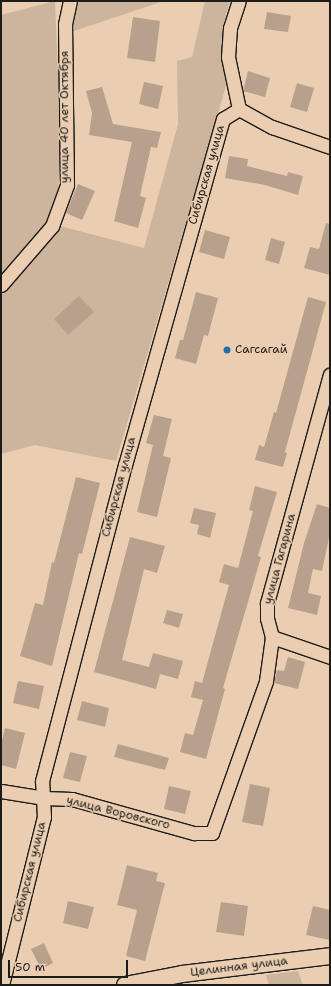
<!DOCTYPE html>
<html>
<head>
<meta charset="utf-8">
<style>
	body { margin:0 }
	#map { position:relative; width:331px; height:986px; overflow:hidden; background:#ebceb1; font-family:"Shantell Sans",sans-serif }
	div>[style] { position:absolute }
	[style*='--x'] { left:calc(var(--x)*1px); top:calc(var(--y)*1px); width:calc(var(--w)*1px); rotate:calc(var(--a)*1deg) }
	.green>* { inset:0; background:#cdb49c }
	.building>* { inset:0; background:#b8a18c }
	.roads { filter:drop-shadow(1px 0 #1c1c1c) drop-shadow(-1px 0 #1c1c1c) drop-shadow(0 1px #1c1c1c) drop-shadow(0 -1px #1c1c1c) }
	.minor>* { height:13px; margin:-6.5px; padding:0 6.5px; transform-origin:6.5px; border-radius:6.5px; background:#ebceb1 }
	.tertiary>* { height:16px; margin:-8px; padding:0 8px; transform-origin:8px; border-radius:8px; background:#ebceb1 }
	.dots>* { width:11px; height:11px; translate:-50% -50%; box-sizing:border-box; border:2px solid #ebceb1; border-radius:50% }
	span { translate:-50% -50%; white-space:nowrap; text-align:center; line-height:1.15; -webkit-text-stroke:3px #ebceb1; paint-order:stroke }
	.street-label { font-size:12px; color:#1c1c1c }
	.poi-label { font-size:12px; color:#1c1c1c }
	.left { translate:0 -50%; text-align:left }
	.frame { position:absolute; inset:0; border:2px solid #1c1c1c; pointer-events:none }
	.scale { position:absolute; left:8px; top:960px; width:120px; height:18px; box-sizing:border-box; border:2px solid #1c1c1c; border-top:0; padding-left:5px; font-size:12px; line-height:14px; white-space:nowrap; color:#1c1c1c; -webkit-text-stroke:3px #ebceb1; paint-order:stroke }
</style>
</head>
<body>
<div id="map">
	<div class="green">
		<div style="clip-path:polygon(55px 1px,61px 150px,56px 225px,144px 248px,178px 124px,177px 61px,192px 57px,205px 1px,230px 1px,223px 25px,226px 86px,116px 461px,35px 445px,1px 454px,1px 15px)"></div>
		<div style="clip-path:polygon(77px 1px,164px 1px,71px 32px)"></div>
		<div style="clip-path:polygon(298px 971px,303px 985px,269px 985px,266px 975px)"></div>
	</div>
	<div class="building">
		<div style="clip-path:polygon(267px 12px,291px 16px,288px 32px,264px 29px)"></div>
		<div style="clip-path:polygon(133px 17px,160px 21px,155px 62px,127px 58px)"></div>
		<div style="clip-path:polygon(248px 71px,270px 78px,265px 97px,243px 91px)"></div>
		<div style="clip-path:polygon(144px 82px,163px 86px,158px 109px,139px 104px)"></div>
		<div style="clip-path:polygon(297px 83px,314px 88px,307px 112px,290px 107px)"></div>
		<div style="clip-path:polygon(102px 87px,113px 124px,161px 132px,157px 148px,151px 147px,140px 196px,146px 198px,138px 228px,114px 221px,132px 142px,89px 135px,92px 113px,86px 91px)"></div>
		<div style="clip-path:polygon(229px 156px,248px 159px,247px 166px,287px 176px,288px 172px,303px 176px,298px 195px,265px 185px,225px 178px)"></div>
		<div style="clip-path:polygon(78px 184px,95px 191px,82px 220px,66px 213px)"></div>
		<div style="clip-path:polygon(326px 223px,330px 224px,330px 275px,304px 268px,310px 247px,319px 249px)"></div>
		<div style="clip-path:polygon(205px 230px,230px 237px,224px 259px,199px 252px)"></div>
		<div style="clip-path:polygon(271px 238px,285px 242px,279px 264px,265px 260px)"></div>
		<div style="clip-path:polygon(196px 292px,218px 298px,208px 336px,204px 335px,196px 364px,175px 358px,180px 340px,183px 340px)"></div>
		<div style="clip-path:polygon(79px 296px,94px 312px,68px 335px,54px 319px)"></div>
		<div style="clip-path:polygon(308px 297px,326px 302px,285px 452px,287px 453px,283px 467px,255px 460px,259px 445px,264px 447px,274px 412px,276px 413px)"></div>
		<div style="clip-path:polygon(154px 415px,172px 419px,163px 456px,171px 458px,157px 517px,137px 512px,153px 445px,146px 443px)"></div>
		<div style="clip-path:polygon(76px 477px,100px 483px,82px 554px,79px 553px,52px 666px,20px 656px,35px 603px,43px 605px,52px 562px,54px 563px)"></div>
		<div style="clip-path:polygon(255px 486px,277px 492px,258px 556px,261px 557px,223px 688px,225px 689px,206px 759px,180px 752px,185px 733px,193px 735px,203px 700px,191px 697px,195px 681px,202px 683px,229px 585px,219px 582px,224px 564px,238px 568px,253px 511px,249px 510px)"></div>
		<div style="clip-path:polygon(317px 504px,330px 508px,330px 533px,322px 571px,313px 569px,308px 593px,321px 596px,317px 615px,288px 608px,304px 543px)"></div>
		<div style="clip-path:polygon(194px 508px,216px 513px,210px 538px,197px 534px,199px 525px,190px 523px)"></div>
		<div style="clip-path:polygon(130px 537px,165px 546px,157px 573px,144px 569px,122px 660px,149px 667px,153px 653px,183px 661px,178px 679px,160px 674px,156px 689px,94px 672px)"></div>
		<div style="clip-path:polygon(167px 610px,183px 614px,179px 628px,163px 623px)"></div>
		<div style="clip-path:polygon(288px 657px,305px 662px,298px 689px,274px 683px,277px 670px,284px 671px)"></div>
		<div style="clip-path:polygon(18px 681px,44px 686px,39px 709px,13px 703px)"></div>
		<div style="clip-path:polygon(82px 701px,109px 708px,105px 727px,77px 720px)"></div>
		<div style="clip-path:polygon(5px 728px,25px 733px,16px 769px,1px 765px,1px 745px)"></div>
		<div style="clip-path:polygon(118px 744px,169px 758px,165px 770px,114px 757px)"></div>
		<div style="clip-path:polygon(70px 752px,87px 756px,80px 782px,63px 778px)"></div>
		<div style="clip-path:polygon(250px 784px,270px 788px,263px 826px,242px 822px)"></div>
		<div style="clip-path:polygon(169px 786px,191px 791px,185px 814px,164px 809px)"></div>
		<div style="clip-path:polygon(127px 865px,158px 873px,156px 881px,165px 883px,145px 961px,126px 956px,137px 910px,117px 905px)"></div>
		<div style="clip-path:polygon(68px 901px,94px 907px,88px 929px,63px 923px)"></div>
		<div style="clip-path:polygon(221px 902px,248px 906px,244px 936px,216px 932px)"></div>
		<div style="clip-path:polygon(313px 906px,330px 910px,330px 940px,306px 935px)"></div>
		<div style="clip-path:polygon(44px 943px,53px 963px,41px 969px,31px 949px)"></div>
	</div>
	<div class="roads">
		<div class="minor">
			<div style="--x:239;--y:109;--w:53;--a:-101.9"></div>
			<div style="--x:228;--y:57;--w:29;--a:-86"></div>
			<div style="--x:230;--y:28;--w:28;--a:-72"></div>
			<div style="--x:239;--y:109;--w:38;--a:29"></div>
			<div style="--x:272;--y:127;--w:61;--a:19"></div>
			<div style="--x:1;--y:285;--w:78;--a:-49.2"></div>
			<div style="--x:52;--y:226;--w:44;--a:-69.9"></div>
			<div style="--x:67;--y:185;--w:161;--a:-90.7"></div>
			<div style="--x:65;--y:24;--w:24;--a:-78"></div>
			<div style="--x:272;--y:637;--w:61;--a:19"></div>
			<div style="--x:1;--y:791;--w:44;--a:9.2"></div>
			<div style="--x:44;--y:798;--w:28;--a:2"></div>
			<div style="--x:72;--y:799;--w:127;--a:15.6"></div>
			<div style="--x:194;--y:833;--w:18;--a:0"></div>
			<div style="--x:212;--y:833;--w:161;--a:-70.4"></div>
			<div style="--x:266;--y:681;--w:44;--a:-82.2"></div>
			<div style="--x:272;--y:637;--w:20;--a:-105"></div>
			<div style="--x:267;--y:618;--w:15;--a:-90"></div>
			<div style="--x:267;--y:603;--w:237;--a:-74.6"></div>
			<div style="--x:2;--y:985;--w:173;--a:-76"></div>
			<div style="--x:44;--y:817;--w:36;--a:-93"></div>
			<div style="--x:42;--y:781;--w:327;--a:-75.3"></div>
			<div style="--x:125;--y:465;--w:360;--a:-74.2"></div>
			<div style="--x:223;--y:119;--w:19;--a:-32"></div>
		</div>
		<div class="tertiary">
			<div style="--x:125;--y:985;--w:58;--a:-10.9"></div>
			<div style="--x:182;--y:974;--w:149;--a:-6.9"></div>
		</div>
	</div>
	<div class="dots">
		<div style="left:227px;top:350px;background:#1f6fb2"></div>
	</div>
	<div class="street-label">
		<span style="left:65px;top:117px;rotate:-90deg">улица 40 лет Октября</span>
		<span style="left:207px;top:175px;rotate:-74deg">Сибирская улица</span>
		<span style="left:119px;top:487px;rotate:-75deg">Сибирская улица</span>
		<span style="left:280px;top:559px;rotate:-75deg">улица Гагарина</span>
		<span style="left:118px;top:813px;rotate:14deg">улица Воровского</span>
		<span style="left:30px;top:872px;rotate:-76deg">Сибирская улица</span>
		<span style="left:239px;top:967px;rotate:-7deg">Целинная улица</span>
	</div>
	<div class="poi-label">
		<span class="left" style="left:235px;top:350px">Сагсагай</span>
	</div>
	<div class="frame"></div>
	<div class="scale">50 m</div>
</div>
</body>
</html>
